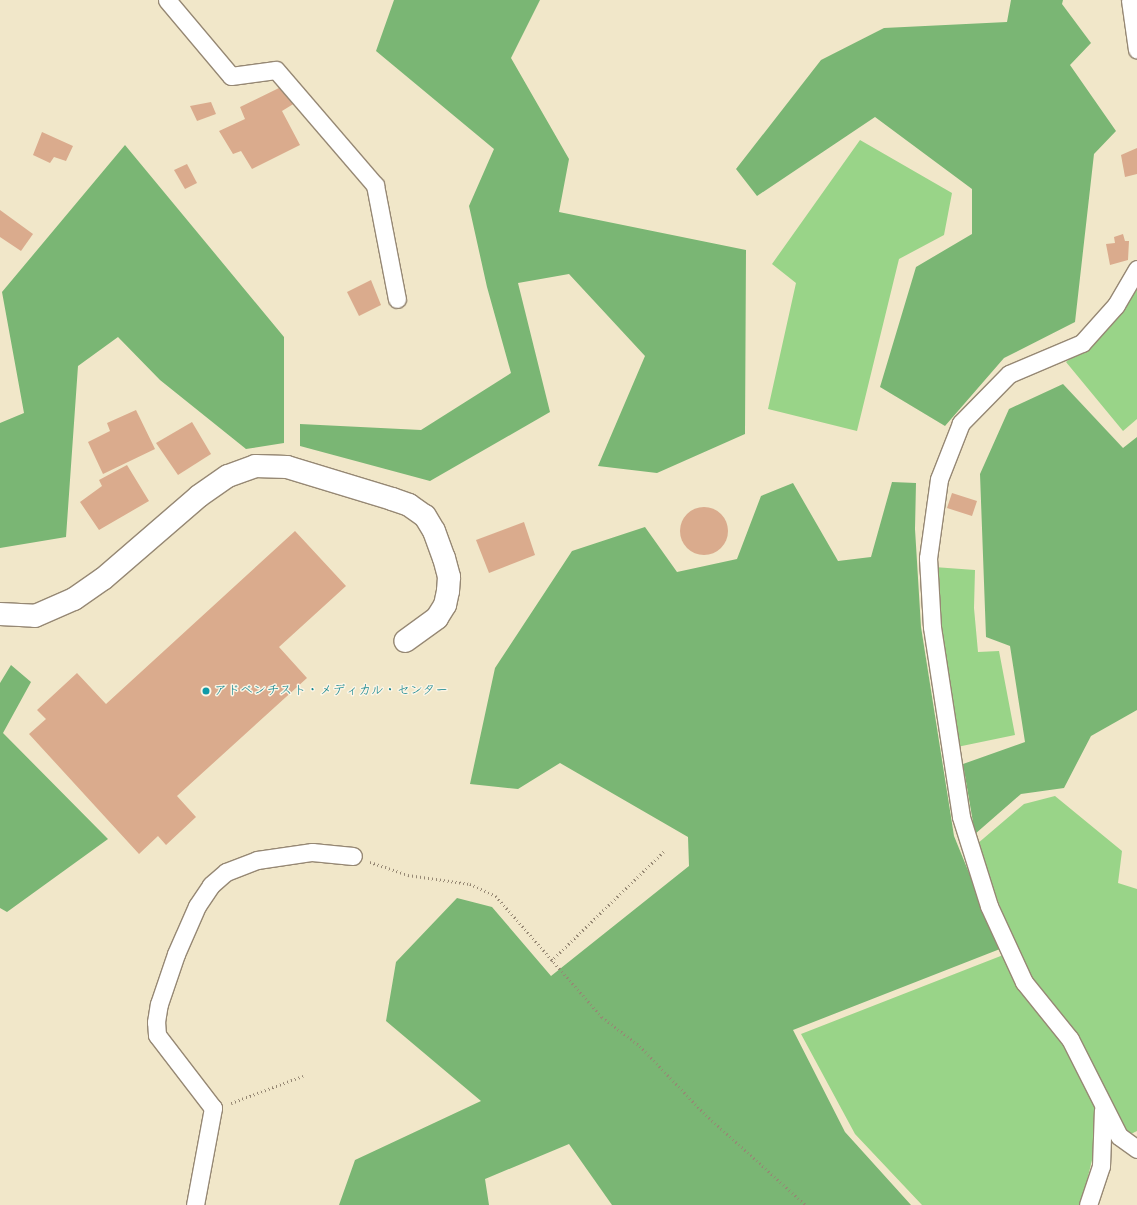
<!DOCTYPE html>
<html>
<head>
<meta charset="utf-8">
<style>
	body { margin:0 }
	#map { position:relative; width:1137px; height:1205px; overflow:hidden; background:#f1e7c9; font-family:"Indie Flower","Klee One",sans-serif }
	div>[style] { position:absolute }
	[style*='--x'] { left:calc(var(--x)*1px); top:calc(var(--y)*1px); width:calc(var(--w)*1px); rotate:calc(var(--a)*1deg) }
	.green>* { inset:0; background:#99d488 }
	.forest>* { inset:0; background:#7ab674 }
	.building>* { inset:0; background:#daab8d }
	.round { border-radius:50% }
	.path>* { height:2.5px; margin-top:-1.25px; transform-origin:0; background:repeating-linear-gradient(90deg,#968874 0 1px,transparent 0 4px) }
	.roads { filter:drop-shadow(1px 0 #968874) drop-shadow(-1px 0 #968874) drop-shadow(0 1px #968874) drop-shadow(0 -1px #968874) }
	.minor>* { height:17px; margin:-8.5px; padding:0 8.5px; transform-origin:8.5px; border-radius:8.5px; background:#fff }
	.tertiary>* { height:22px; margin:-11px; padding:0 11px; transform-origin:11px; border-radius:11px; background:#fff }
	.dots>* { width:11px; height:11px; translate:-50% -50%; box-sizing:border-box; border:2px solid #fcf5e5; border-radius:50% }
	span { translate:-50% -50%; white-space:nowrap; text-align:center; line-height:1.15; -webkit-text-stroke:3px #fcf5e5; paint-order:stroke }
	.culture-label { font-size:13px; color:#0d838f }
	.left { translate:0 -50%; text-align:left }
</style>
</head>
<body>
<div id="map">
	<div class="green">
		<div style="clip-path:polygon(860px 140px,952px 193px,944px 235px,899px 259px,857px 431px,768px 409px,796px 283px,772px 264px)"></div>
		<div style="clip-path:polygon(1137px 285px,1137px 419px,1123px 431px,1066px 362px,1113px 322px)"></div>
		<div style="clip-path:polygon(934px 567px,975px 570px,974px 608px,978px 652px,999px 651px,1015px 735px,957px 747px,937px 623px)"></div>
		<div style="clip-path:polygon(1055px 796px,1122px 851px,1118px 883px,1137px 889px,1137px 1131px,1094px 1152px,1081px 1205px,922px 1205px,855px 1134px,801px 1034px,1016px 950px,977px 844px,1024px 804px)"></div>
	</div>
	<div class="forest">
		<div style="clip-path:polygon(394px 0,540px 0,511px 58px,569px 159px,559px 212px,746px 250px,745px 434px,657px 473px,598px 466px,645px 356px,569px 274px,518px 283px,550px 412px,430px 481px,300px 446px,300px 424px,421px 430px,511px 373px,487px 287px,469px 206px,494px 149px,376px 51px)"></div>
		<div style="clip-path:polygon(1011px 0,1063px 0,1062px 4px,1091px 43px,1070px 65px,1116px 131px,1094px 154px,1075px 322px,1004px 358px,945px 426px,880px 387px,916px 267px,972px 234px,972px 189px,875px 117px,757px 196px,736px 169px,821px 60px,884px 28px,1007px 22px)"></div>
		<div style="clip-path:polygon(125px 145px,284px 337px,284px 443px,246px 449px,160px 380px,118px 337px,78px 366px,66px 537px,0 548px,0 423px,24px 413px,2px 292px)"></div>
		<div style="clip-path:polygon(1063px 384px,1123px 448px,1137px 437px,1137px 710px,1091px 736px,1064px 788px,1021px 794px,975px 834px,963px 764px,1025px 742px,1010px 646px,986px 637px,980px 474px,1009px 409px)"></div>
		<div style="clip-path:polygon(892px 482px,916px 483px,915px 529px,921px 627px,954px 836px,1000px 949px,793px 1030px,845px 1132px,911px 1205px,612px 1205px,569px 1144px,485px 1179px,489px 1205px,339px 1205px,355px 1160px,481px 1101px,386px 1021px,396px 962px,457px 898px,492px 907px,551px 976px,689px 866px,688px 837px,560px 763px,518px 789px,470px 784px,495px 668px,572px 551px,645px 527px,677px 572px,737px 559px,761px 496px,793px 483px,838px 561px,871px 557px)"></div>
		<div style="clip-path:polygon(11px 665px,31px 682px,3px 733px,108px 839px,7px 912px,0 908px,0 683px)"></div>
	</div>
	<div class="building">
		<div style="clip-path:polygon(281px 87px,295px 103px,282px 111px,300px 145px,252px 169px,241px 151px,233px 154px,219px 131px,245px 119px,240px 107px)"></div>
		<div style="clip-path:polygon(211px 102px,216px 114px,197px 121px,190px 106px)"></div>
		<div style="clip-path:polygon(42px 132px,73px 146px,66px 161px,54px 157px,50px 163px,33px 155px)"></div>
		<div style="clip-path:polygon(1137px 148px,1137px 174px,1125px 177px,1121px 155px)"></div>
		<div style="clip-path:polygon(187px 164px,197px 183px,185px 189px,174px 170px)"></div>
		<div style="clip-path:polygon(0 210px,33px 234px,21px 251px,0 237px)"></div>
		<div style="clip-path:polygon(1123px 234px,1125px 241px,1129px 241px,1128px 260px,1110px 265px,1106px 244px,1115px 243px,1114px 237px)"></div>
		<div style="clip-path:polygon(371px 280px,381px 305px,359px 316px,347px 292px)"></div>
		<div style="clip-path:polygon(136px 410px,155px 449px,103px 474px,88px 442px,110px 431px,107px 423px)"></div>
		<div style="clip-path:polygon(192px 422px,211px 454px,178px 475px,156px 443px)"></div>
		<div style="clip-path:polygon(127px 465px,149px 501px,99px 530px,80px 502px,102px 486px,99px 480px)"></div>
		<div style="clip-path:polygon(952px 493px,977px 501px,972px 516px,947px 508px)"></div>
		<div class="round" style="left:680px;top:507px;width:48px;height:48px"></div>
		<div style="clip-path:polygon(524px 522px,535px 555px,489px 573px,476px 540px)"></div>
		<div style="clip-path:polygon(295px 531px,346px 586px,279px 647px,307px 678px,177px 796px,196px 817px,166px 845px,158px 836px,139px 854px,29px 734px,46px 719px,37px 710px,77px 673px,106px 704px)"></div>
	</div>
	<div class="path">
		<div style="--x:370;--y:862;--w:40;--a:18.9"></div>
		<div style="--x:408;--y:875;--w:63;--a:8.3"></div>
		<div style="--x:470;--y:884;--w:29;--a:25"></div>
		<div style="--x:496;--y:896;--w:161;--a:48.8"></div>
		<div style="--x:602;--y:1017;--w:48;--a:37.3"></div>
		<div style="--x:640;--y:1046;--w:95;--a:46.3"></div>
		<div style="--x:706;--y:1115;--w:135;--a:42"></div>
		<div style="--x:551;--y:961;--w:159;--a:-44.2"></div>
		<div style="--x:231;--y:1103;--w:77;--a:-20.6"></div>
	</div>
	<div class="roads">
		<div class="minor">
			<div style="--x:167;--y:0;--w:99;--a:49.9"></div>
			<div style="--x:231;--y:76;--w:45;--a:-7.6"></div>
			<div style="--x:276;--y:70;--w:152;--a:49.3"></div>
			<div style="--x:375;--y:185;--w:116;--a:79.1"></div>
			<div style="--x:1130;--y:0;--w:50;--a:82"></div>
			<div style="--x:1137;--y:269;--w:42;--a:120.3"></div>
			<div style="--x:1116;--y:305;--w:51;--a:131.8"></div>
			<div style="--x:1082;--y:343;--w:79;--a:157"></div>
			<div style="--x:1009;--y:374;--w:69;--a:134.4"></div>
			<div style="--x:961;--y:423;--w:60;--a:111.4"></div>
			<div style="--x:939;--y:479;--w:80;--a:97.9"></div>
			<div style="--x:928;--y:558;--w:69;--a:86.7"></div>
			<div style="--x:932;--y:627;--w:192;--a:81.3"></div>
			<div style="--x:961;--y:817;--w:93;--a:72.5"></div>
			<div style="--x:989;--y:906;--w:84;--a:65.3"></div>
			<div style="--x:1024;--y:982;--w:73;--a:51.1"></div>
			<div style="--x:1070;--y:1039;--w:109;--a:63.2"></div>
			<div style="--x:1119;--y:1136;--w:22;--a:36"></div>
			<div style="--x:195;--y:1205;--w:99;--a:-79.5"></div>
			<div style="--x:213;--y:1108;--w:92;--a:-127.5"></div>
			<div style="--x:157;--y:1035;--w:13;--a:-94"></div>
			<div style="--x:156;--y:1022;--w:18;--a:-81"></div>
			<div style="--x:159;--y:1004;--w:53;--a:-71.2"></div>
			<div style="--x:176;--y:954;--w:52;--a:-66.4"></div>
			<div style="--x:197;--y:906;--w:25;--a:-56"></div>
			<div style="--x:211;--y:885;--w:20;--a:-41"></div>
			<div style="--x:226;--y:872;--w:33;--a:-21"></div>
			<div style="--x:257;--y:860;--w:56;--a:-8.3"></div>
			<div style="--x:312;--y:852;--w:41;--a:5.6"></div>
			<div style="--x:1088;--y:1205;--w:41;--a:-71.6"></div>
			<div style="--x:1101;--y:1166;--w:56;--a:-88"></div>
		</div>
		<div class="tertiary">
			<div style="--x:0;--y:614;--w:35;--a:3"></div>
			<div style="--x:35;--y:616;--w:43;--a:-23.6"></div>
			<div style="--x:74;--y:599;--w:35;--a:-35"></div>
			<div style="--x:103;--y:579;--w:127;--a:-40.8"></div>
			<div style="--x:199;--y:496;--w:35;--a:-35"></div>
			<div style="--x:228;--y:476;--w:29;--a:-20"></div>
			<div style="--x:255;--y:466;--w:32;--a:2"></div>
			<div style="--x:287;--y:467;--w:110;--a:16.9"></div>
			<div style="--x:392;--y:499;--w:18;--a:19"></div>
			<div style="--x:409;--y:505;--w:19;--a:35"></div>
			<div style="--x:425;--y:516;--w:17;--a:59"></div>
			<div style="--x:434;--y:531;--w:29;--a:70"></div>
			<div style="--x:444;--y:558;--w:20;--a:75"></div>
			<div style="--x:449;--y:577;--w:14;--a:94"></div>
			<div style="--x:448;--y:591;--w:14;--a:102"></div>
			<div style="--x:445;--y:605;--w:15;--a:122"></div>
			<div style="--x:437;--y:618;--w:39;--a:144"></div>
		</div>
	</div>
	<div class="dots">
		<div style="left:206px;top:691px;background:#0f9aa8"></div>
	</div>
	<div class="culture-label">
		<span class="left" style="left:214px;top:691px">アドベンチスト・メディカル・センター</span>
	</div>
</div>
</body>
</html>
